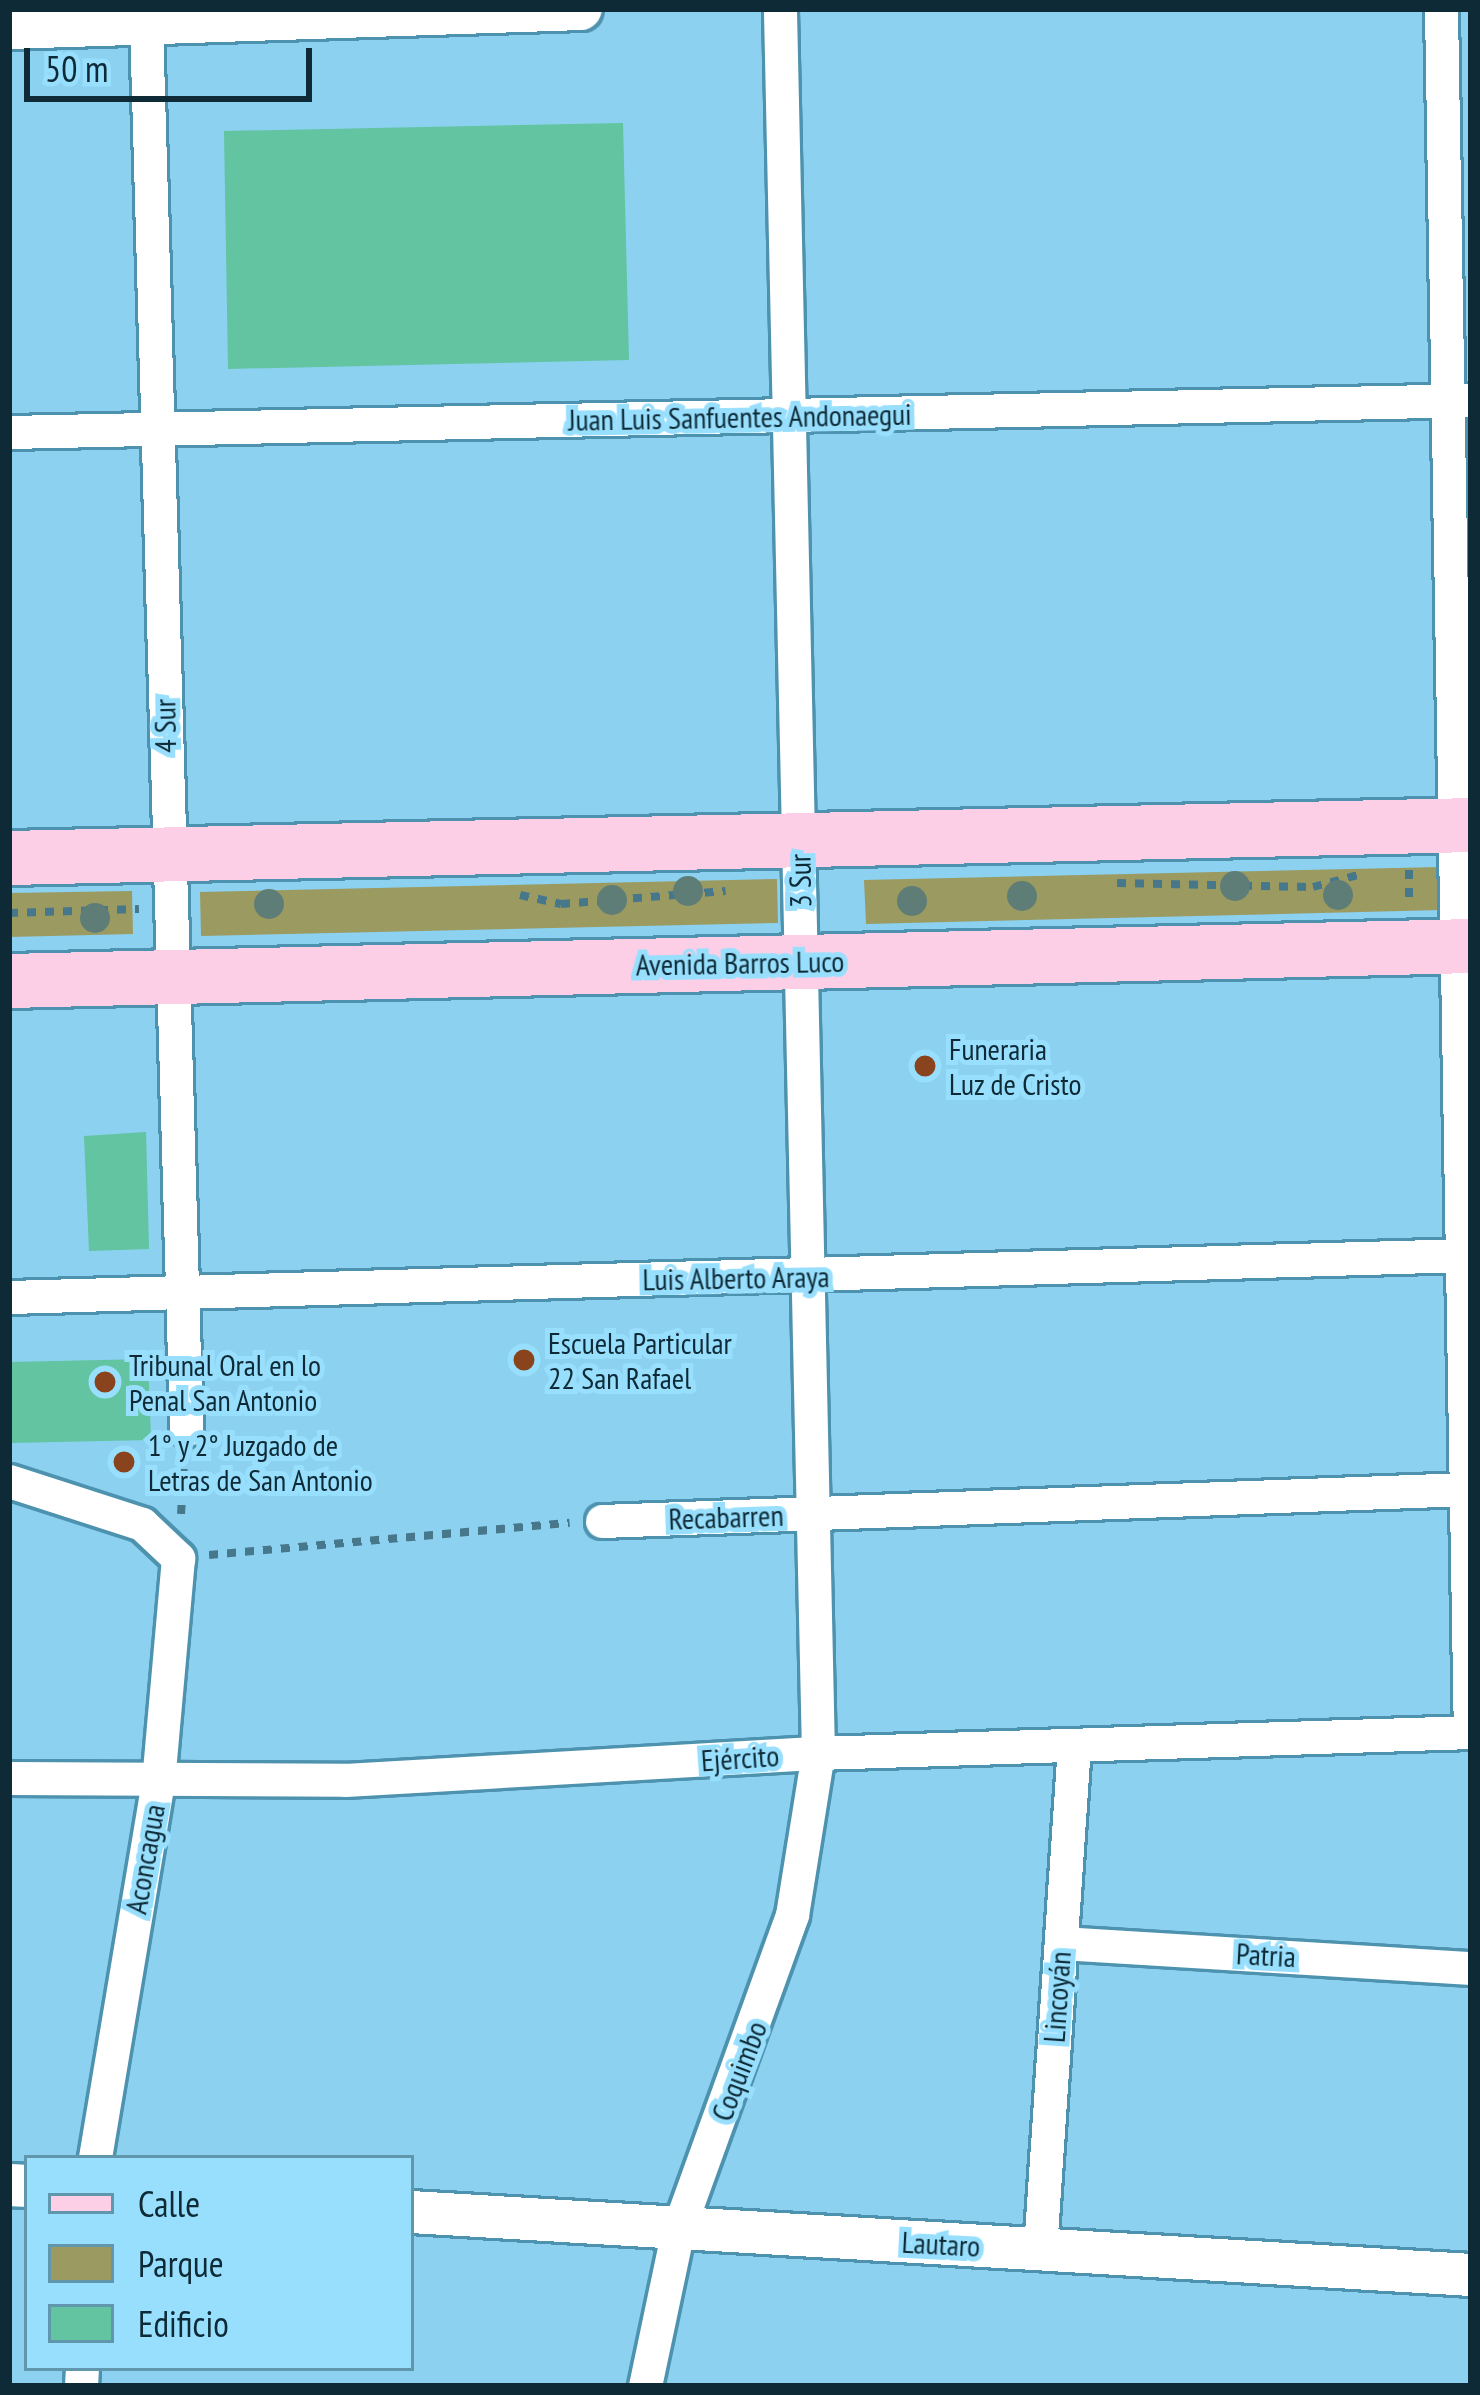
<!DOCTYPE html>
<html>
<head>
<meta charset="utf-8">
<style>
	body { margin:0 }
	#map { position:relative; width:1480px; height:2395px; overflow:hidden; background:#8cd1f0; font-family:"PT Sans Narrow",sans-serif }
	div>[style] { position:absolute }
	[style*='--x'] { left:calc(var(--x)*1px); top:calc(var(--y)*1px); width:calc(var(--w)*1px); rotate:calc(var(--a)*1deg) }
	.green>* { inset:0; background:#9b9a61 }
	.building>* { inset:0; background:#62c4a0 }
	.path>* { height:8px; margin-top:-4px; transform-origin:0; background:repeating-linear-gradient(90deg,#47778b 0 9px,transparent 0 18px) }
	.roads { filter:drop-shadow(3px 0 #4d92ae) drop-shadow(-3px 0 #4d92ae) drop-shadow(0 3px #4d92ae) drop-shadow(0 -3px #4d92ae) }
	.minor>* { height:33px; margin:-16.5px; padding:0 16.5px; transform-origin:16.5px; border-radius:16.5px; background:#fff }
	.tertiary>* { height:42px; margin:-21px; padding:0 21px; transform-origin:21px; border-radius:21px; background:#fff }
	.primary>* { height:54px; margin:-27px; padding:0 27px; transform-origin:27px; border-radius:27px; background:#fdcfe6 }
	.trees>* { width:30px; height:30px; margin:-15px; border-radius:50%; background:#5e7d76 }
	.dots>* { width:33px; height:33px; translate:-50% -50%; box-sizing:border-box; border:6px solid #98dffd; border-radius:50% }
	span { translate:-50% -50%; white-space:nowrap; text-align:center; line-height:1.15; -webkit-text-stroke:10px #98dffd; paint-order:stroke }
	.street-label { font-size:30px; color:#0d2a36 }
	.poi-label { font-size:30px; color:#0d2a36 }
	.left { translate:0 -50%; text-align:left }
	.frame { position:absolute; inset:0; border:12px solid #0d2a36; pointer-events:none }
	.legend { position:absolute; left:24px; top:2155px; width:390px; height:216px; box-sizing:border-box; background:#98dffd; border:3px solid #6097ad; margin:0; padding:15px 21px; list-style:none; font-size:36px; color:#0d2a36 }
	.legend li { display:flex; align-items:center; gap:24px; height:60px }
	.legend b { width:60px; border:3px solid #6097ad }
	.scale { position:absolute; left:24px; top:48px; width:288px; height:54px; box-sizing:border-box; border:6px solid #0d2a36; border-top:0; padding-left:15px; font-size:36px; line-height:42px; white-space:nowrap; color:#0d2a36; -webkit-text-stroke:9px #98dffd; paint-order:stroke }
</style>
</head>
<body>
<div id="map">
	<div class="green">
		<div style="clip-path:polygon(1441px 867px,1442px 910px,866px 924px,864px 880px)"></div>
		<div style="clip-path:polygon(777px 879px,778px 923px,201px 936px,200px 892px)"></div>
		<div style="clip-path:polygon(132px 891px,133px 934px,9px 937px,9px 893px)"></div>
	</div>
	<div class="building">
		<div style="clip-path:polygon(623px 123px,629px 360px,228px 369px,224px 131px)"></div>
		<div style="clip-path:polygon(146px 1132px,149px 1249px,89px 1251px,84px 1136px)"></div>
		<div style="clip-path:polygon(148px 1359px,151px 1440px,9px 1443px,9px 1362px)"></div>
	</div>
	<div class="path">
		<div style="--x:1409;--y:870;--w:33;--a:90"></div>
		<div style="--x:1117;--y:883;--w:196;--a:1.2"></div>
		<div style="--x:1313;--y:887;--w:47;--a:-14.9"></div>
		<div style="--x:520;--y:895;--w:42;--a:12.4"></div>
		<div style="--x:561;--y:904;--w:165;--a:-4.5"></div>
		<div style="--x:9;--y:913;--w:130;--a:-1.8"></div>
		<div style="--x:181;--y:1514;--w:51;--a:-86.6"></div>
		<div style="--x:209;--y:1555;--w:362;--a:-5.1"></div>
	</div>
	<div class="roads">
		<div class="minor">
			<div style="--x:1441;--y:9;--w:1723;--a:89.04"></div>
			<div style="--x:146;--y:23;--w:1407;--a:88.37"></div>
			<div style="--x:9;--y:432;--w:1462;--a:-1.25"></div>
			<div style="--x:9;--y:1297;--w:1455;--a:-1.65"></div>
			<div style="--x:9;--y:1481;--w:140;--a:17.9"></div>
			<div style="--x:142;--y:1524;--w:50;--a:43.4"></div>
			<div style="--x:178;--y:1558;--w:224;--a:95.1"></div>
			<div style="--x:158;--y:1781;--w:382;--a:99.5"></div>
			<div style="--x:602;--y:1521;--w:865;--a:-2.12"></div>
			<div style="--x:9;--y:1778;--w:336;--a:0.3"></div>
			<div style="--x:345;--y:1780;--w:474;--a:-3.3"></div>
			<div style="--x:818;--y:1753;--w:653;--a:-1.84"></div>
			<div style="--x:1061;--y:1943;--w:411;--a:3.5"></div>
			<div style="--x:1040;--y:2249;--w:505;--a:-86.14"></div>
			<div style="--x:81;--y:2386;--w:18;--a:-87"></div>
			<div style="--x:645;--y:2386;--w:159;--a:-78.1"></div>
			<div style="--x:678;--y:2230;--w:335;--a:-70.1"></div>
			<div style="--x:792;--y:1915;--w:164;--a:-80.9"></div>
			<div style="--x:818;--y:1753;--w:1744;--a:-91.25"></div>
		</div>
		<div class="tertiary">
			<div style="--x:9;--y:28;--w:572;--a:-1.9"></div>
			<div style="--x:9;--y:2185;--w:18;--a:3"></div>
			<div style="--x:411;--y:2212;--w:1062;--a:3.4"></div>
		</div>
		<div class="primary">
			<div style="--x:9;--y:858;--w:1462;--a:-1.29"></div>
			<div style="--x:9;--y:981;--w:1462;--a:-1.37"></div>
		</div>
	</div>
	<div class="trees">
		<div style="left:1235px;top:886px"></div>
		<div style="left:688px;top:891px"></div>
		<div style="left:1338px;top:895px"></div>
		<div style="left:1022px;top:896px"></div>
		<div style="left:612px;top:900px"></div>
		<div style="left:912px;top:901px"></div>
		<div style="left:269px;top:904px"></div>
		<div style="left:95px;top:918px"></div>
	</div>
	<div class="dots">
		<div style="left:925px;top:1066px;background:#8a441d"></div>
		<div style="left:524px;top:1360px;background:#8a441d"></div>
		<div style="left:105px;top:1382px;background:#8a441d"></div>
		<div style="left:124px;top:1462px;background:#8a441d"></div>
	</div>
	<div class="street-label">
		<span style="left:740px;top:417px;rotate:-1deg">Juan Luis Sanfuentes Andonaegui</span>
		<span style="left:165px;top:726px;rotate:-91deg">4 Sur</span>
		<span style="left:800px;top:881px;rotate:-91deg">3 Sur</span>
		<span style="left:740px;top:963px;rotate:-1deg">Avenida Barros Luco</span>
		<span style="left:736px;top:1278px;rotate:-1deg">Luis Alberto Araya</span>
		<span style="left:726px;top:1517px;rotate:-2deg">Recabarren</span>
		<span style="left:740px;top:1758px;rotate:-4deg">Ejército</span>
		<span style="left:145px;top:1859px;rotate:-80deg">Aconcagua</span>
		<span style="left:1266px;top:1955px;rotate:3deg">Patria</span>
		<span style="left:1057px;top:1997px;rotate:-86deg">Lincoyán</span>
		<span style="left:739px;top:2071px;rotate:-69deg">Coquimbo</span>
		<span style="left:941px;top:2244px;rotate:3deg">Lautaro</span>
	</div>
	<div class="poi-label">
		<span class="left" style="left:949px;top:1066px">Funeraria<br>Luz de Cristo</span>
		<span class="left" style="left:548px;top:1360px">Escuela Particular<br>22 San Rafael</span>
		<span class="left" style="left:129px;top:1382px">Tribunal Oral en lo<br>Penal San Antonio</span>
		<span class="left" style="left:148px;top:1462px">1° y 2° Juzgado de<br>Letras de San Antonio</span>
	</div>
	<div class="frame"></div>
	<ul class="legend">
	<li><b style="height:15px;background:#fdcfe6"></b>Calle</li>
	<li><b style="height:33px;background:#9b9a61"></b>Parque</li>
	<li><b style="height:33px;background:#62c4a0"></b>Edificio</li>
	</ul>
	<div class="scale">50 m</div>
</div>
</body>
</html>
